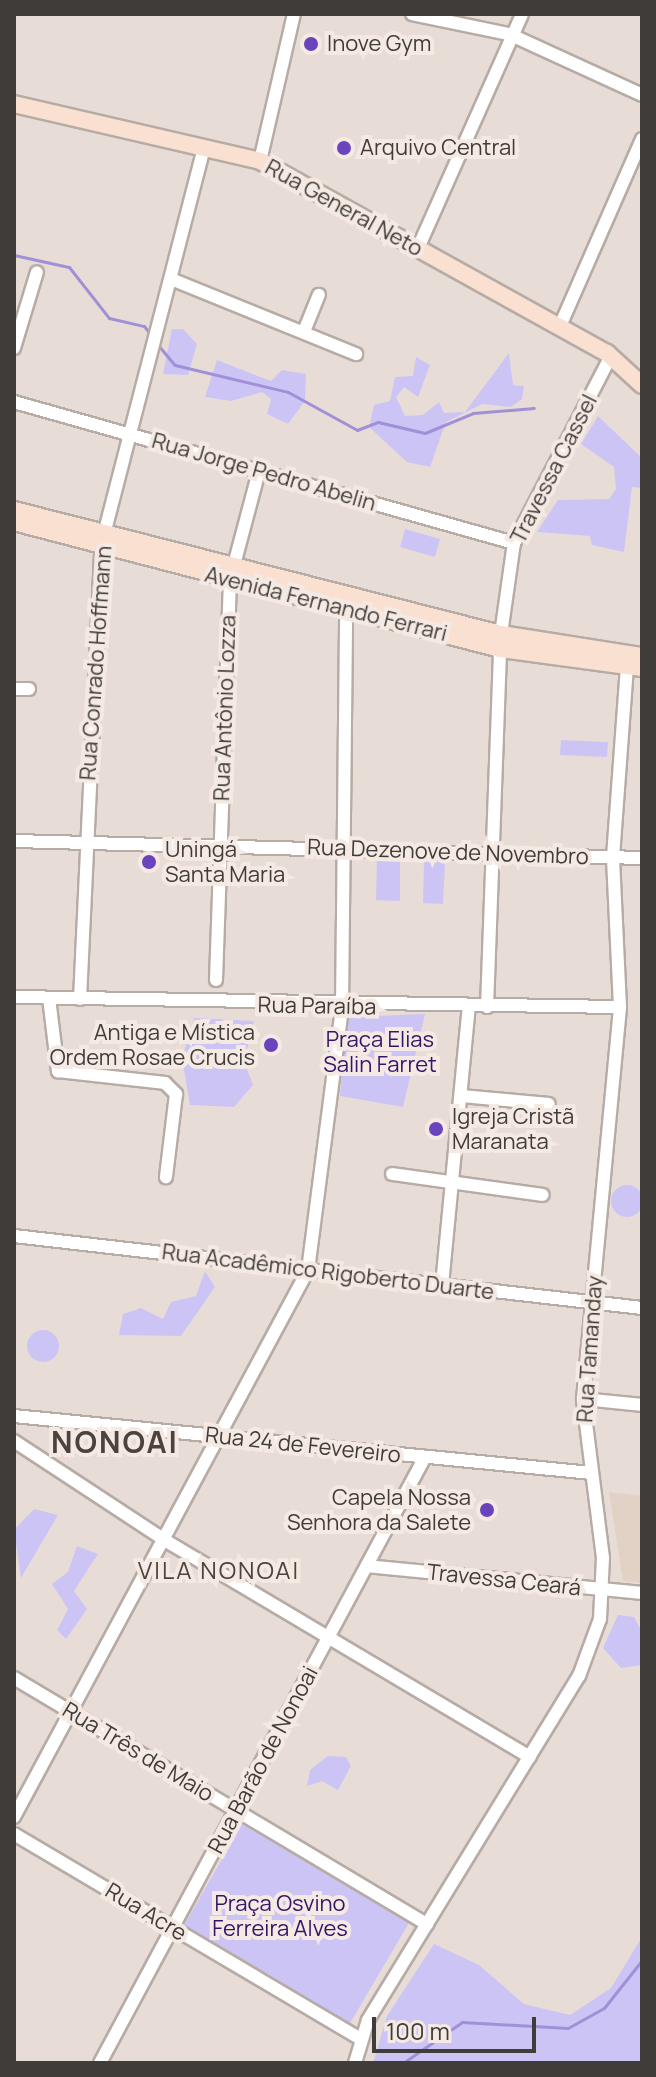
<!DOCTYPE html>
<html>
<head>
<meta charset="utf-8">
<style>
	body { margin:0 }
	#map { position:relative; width:656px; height:2077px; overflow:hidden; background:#e8ddd6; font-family:Manrope,sans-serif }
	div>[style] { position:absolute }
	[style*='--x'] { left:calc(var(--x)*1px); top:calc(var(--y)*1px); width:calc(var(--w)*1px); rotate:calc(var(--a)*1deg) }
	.built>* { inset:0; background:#e2d1c5 }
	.green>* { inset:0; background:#cdc4f6 }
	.round { border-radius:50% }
	.stream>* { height:3px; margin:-1.5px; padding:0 1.5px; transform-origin:1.5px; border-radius:1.5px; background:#9f90d7 }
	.roads { filter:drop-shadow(2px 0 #b6aba5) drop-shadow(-2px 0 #b6aba5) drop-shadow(0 2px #b6aba5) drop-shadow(0 -2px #b6aba5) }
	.minor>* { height:12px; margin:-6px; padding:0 6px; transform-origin:6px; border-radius:6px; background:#fff }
	.major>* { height:16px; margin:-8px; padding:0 8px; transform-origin:8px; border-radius:8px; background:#fae0d0 }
	.dots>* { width:22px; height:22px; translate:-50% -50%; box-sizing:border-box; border:4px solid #f5eae3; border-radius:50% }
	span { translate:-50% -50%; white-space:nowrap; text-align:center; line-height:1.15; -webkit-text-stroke:8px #f5eae3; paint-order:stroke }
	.poi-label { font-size:22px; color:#403c39 }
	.left { translate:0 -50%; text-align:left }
	.right { translate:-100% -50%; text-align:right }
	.street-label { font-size:22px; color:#403c39 }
	.park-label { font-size:22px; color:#341569 }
	.neighbourhood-label { font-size:24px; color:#4b433d; letter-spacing:2px }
	.district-label { font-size:30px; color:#4b433d; font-weight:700; letter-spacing:2px }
	.frame { position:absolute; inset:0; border:16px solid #403c39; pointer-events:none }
	.scale { position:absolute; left:372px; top:2017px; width:164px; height:36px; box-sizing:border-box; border:4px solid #403c39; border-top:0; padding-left:10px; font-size:24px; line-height:28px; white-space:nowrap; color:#403c39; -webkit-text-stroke:6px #f5eae3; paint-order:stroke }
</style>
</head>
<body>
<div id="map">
	<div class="built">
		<div style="clip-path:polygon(609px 1492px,642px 1496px,642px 1583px,623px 1581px)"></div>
	</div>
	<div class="green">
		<div style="clip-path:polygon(172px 329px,183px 329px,197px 344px,188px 375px,163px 374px)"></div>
		<div style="clip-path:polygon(509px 353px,513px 385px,524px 386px,522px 399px,511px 407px,482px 404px,446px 422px,430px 467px,407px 462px,369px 427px,374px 405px,390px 401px,395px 377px,413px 376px,416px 357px,430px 365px,418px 397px,404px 387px,396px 397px,405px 416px,423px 415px,439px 402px,444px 413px,465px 412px)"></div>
		<div style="clip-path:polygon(217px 360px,271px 381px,282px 370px,306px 374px,305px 401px,288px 424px,267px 414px,271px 399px,262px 392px,231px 401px,205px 397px)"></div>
		<div style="clip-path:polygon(598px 416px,642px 458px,642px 488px,632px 487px,624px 552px,592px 545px,590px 536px,537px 532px,558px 500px,609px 499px,616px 489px,614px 467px,581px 444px)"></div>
		<div style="clip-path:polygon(405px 529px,440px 539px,435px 557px,400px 547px)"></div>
		<div style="clip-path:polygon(561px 740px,608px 742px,607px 757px,560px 755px)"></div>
		<div style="clip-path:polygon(377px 857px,400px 857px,400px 901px,376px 900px)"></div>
		<div style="clip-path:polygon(424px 862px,445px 862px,443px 904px,423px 903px)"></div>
		<div style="clip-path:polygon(425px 1014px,403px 1107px,340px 1096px,347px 1017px)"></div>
		<div style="clip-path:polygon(194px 1018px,254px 1021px,244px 1061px,253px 1085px,234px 1107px,190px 1105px,182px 1058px)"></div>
		<div class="round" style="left:611px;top:1185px;width:32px;height:32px"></div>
		<div style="clip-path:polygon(205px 1271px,215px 1287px,181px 1336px,119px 1335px,123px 1314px,141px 1308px,163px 1319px,171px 1302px,196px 1296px)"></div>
		<div class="round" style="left:27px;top:1330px;width:32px;height:32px"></div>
		<div style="clip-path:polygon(34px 1509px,58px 1515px,21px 1578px,14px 1530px)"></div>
		<div style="clip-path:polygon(77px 1546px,98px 1554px,74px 1591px,87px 1609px,66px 1639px,57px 1630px,68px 1609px,52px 1584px,68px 1572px)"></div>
		<div style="clip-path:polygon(618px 1615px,634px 1617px,642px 1632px,642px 1665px,621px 1668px,603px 1648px)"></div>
		<div style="clip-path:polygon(328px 1756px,346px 1757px,351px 1766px,338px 1790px,322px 1781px,307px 1786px,310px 1770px)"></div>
		<div style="clip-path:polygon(242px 1824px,409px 1923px,349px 2025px,183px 1927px)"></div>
		<div style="clip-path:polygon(642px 1937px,642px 2063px,373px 2063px,387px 2016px,434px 1944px,479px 1965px,524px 2004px,570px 2015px,611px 1988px)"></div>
	</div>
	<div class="stream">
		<div style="--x:14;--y:255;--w:56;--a:12.3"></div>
		<div style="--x:69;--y:267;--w:65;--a:51.9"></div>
		<div style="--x:109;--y:318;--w:36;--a:13"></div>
		<div style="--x:144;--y:326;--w:11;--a:52"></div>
		<div style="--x:158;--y:345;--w:26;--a:50"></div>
		<div style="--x:175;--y:365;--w:116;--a:13.4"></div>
		<div style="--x:288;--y:392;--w:79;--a:28.8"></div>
		<div style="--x:357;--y:430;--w:22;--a:-21"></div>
		<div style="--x:378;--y:422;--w:48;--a:13.2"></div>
		<div style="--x:425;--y:433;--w:52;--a:-22.6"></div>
		<div style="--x:473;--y:413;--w:61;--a:-4.7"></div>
		<div style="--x:403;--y:2063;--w:72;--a:-34.8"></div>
		<div style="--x:462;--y:2022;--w:106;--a:3.2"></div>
		<div style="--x:568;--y:2028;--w:41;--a:-29.1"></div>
		<div style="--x:604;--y:2008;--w:61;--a:-51.6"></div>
	</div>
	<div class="roads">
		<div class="minor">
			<div style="--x:412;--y:14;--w:99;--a:11.7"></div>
			<div style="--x:509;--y:34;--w:146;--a:24.6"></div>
			<div style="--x:260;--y:161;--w:151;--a:-77"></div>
			<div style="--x:418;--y:248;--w:256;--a:-66"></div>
			<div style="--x:171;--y:279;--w:200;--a:22.1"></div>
			<div style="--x:560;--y:326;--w:204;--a:-66.3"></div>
			<div style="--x:305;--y:329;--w:37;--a:-68"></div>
			<div style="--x:14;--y:348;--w:79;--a:-73.2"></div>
			<div style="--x:14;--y:402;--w:520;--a:15.75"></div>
			<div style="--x:14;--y:689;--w:15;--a:0"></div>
			<div style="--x:14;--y:841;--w:628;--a:1.55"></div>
			<div style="--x:216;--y:980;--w:400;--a:-88"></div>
			<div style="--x:230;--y:580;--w:113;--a:-75.1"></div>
			<div style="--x:14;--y:997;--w:606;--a:0.95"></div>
			<div style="--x:49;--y:998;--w:74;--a:83"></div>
			<div style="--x:58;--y:1071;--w:108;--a:6.4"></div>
			<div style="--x:165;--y:1083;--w:16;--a:45"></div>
			<div style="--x:176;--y:1094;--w:84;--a:96.9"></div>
			<div style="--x:80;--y:999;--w:453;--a:-87.3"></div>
			<div style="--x:101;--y:546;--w:411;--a:-75.5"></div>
			<div style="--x:487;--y:1007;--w:373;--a:-87.9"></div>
			<div style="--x:501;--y:634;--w:92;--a:-81.9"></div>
			<div style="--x:514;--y:543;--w:211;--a:-62.6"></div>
			<div style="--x:462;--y:1096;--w:87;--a:5.3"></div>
			<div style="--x:392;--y:1174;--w:152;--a:7.9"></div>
			<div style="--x:14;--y:1236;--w:632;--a:6.54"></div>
			<div style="--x:442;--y:1285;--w:279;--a:-84.5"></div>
			<div style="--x:583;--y:1399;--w:59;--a:5.8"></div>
			<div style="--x:14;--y:1416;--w:580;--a:5.64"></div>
			<div style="--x:14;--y:1441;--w:182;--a:33.3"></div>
			<div style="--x:166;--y:1541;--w:423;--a:30.7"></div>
			<div style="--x:367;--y:1566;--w:276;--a:5.6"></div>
			<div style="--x:14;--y:1678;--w:481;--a:30.8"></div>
			<div style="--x:14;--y:1817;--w:621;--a:-61.74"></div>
			<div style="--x:308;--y:1270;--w:264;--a:-82.6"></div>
			<div style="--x:342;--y:1008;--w:399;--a:-89.4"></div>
			<div style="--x:14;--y:1834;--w:402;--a:30.6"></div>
			<div style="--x:100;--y:2063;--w:688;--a:-61.8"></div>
			<div style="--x:355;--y:2063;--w:45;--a:-73.2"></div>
			<div style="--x:368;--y:2020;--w:404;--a:-58.5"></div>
			<div style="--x:579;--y:1676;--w:61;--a:-69.8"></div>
			<div style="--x:600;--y:1619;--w:61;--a:-87.2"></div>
			<div style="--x:603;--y:1558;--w:160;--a:-97.2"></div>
			<div style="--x:583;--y:1399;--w:394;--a:-84.6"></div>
			<div style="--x:620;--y:1007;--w:150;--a:-92.7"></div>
			<div style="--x:613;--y:857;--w:191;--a:-85.8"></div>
		</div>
		<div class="major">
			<div style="--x:14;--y:104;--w:253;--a:13"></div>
			<div style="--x:260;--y:161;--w:397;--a:29"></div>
			<div style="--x:607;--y:353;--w:47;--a:42.4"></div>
			<div style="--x:14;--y:510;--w:503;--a:14.29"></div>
			<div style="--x:501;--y:634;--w:143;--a:8.9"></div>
			<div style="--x:14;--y:522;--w:502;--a:14.64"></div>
			<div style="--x:500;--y:649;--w:143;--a:7.6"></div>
		</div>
	</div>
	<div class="dots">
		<div style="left:311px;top:44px;background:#6a44bc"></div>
		<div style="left:344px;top:148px;background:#6a44bc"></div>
		<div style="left:149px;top:862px;background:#6a44bc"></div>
		<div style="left:271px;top:1045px;background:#6a44bc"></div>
		<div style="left:436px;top:1129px;background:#6a44bc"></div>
		<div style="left:487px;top:1510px;background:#6a44bc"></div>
	</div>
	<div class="poi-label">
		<span class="left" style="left:327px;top:44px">Inove Gym</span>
		<span class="left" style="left:360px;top:148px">Arquivo Central</span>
		<span class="left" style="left:165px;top:862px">Uningá<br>Santa Maria</span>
		<span class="right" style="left:255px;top:1045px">Antiga e Mística<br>Ordem Rosae Crucis</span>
		<span class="left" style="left:452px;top:1129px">Igreja Cristã<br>Maranata</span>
		<span class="right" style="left:471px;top:1510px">Capela Nossa<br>Senhora da Salete</span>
	</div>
	<div class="street-label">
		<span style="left:344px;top:208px;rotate:29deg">Rua General Neto</span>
		<span style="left:554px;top:469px;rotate:-63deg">Travessa Cassel</span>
		<span style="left:264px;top:472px;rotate:16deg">Rua Jorge Pedro Abelin</span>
		<span style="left:326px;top:604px;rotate:14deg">Avenida Fernando Ferrari</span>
		<span style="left:96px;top:663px;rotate:-86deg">Rua Conrado Hoffmann</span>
		<span style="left:225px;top:708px;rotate:-88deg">Rua Antônio Lozza</span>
		<span style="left:448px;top:852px;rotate:2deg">Rua Dezenove de Novembro</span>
		<span style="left:317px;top:1006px;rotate:1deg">Rua Paraíba</span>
		<span style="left:328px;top:1272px;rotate:7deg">Rua Acadêmico Rigoberto Duarte</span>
		<span style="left:590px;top:1349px;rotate:-86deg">Rua Tamanday</span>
		<span style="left:303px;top:1445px;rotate:6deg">Rua 24 de Fevereiro</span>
		<span style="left:504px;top:1580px;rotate:6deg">Travessa Ceará</span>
		<span style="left:138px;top:1752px;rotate:31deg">Rua Três de Maio</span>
		<span style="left:263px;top:1760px;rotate:-62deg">Rua Barão de Nonoai</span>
		<span style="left:146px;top:1912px;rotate:31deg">Rua Acre</span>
	</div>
	<div class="park-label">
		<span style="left:380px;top:1052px">Praça Elias<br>Salin Farret</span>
		<span style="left:280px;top:1916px">Praça Osvino<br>Ferreira Alves</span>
	</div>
	<div class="neighbourhood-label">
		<span style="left:219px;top:1570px">VILA NONOAI</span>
	</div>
	<div class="district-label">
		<span style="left:115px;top:1442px">NONOAI</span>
	</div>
	<div class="frame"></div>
	<div class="scale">100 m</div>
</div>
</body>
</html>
